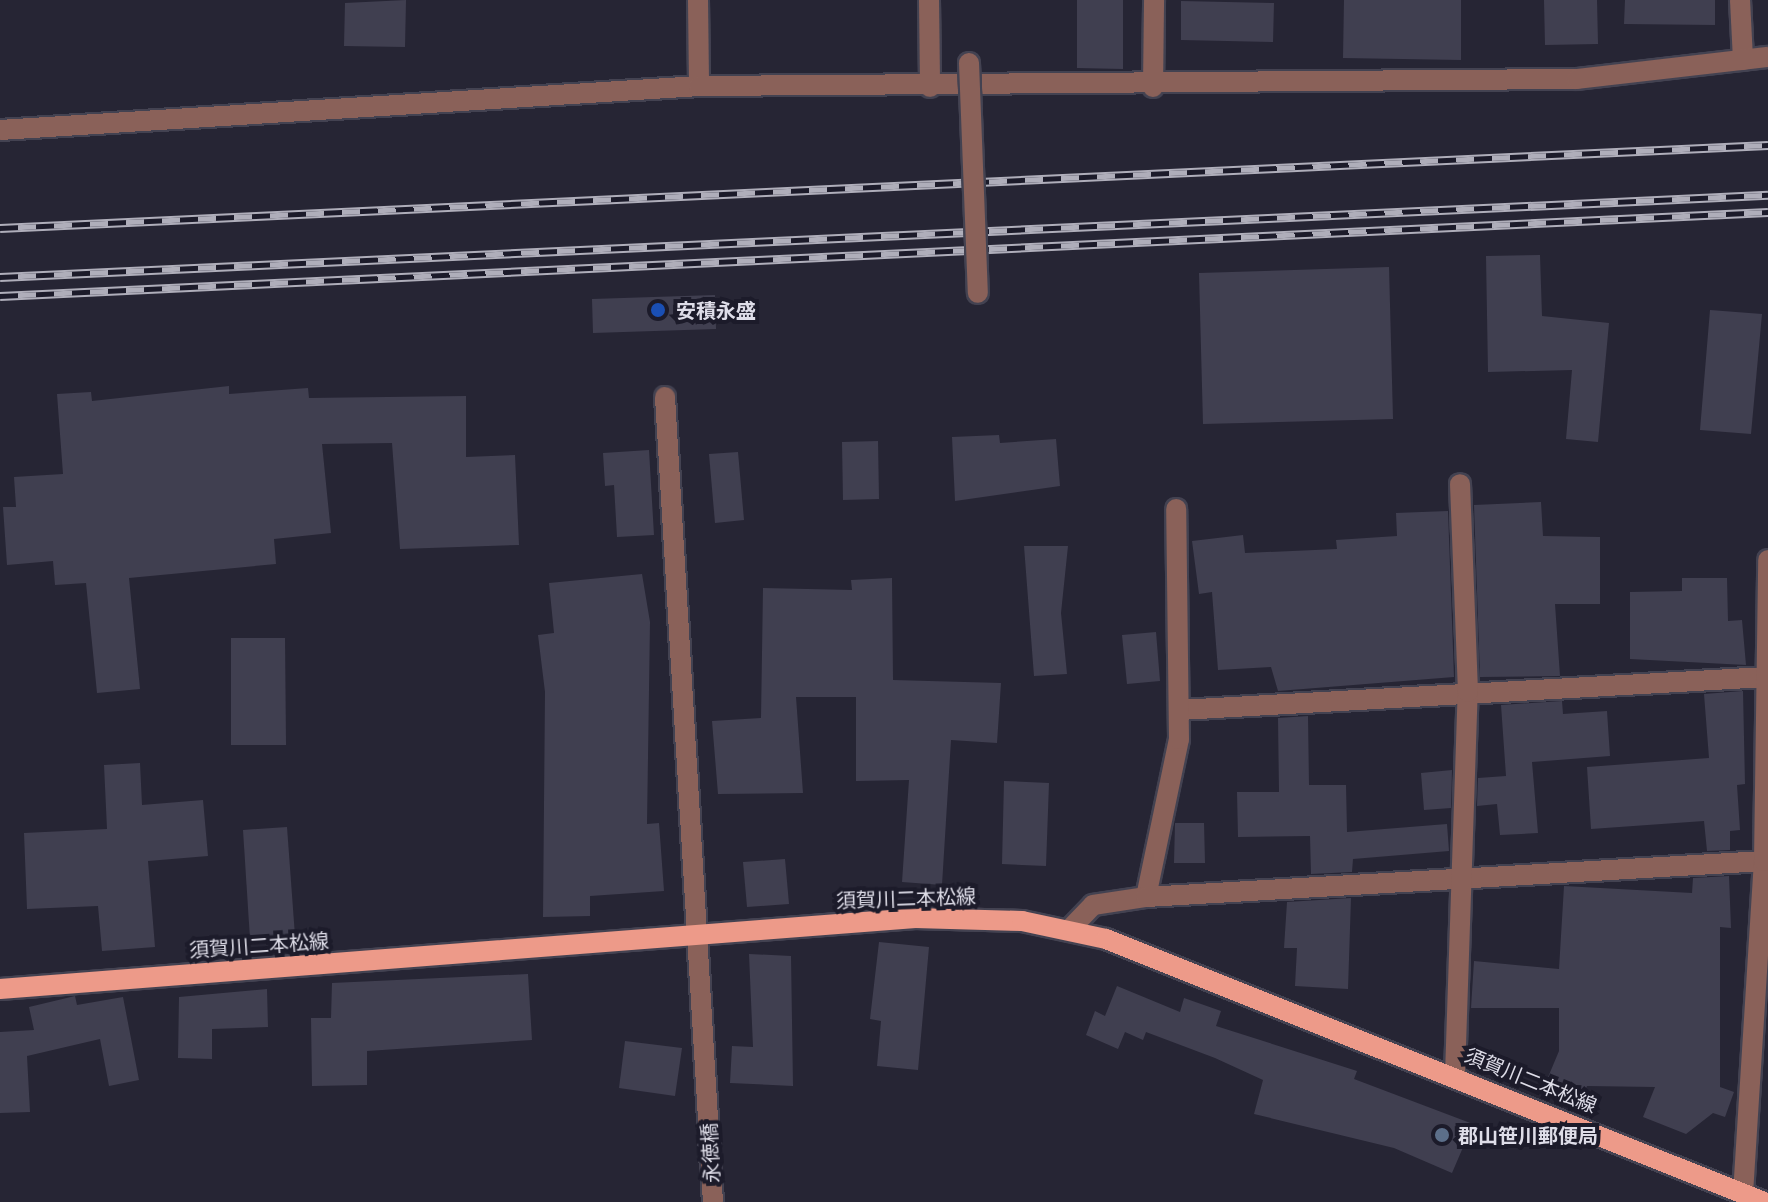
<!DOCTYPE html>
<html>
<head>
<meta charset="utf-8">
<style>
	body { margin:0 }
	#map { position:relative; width:1768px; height:1202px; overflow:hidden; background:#262534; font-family:Quicksand,"Noto Sans JP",sans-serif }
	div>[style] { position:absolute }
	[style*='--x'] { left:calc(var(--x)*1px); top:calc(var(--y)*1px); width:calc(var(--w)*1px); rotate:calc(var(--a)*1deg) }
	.building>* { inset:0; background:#403f50 }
	.roads { filter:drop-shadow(2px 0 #434251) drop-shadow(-2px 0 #434251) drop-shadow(0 2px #434251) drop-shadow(0 -2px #434251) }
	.minor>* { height:20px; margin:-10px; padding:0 10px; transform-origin:10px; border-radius:10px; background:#8a6159 }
	.major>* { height:20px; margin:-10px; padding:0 10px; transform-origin:10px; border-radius:10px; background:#ed9a89 }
	.rail>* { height:9px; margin-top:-4.5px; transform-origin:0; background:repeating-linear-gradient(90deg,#1c1b2a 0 18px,#afaeba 0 36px); box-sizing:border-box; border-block:2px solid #afaeba }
	.bridges { filter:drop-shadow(2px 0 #434251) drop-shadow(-2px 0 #434251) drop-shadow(0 2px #434251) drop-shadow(0 -2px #434251) }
	.minor-bridge>* { height:20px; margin:-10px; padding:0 10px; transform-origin:10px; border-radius:10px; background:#8a6159 }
	.dots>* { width:22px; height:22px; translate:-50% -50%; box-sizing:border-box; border:4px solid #1c1b2a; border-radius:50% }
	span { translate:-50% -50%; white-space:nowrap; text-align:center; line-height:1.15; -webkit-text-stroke:8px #1c1b2a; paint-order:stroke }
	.poi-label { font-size:20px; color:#dedde8; font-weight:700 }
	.left { translate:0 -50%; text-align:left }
	.street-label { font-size:20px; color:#dedde8 }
</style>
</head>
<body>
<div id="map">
	<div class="building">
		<div style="clip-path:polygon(406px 0,405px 47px,344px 46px,345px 3px)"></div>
		<div style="clip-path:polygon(1077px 0,1123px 0,1123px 69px,1077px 68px)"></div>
		<div style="clip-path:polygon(1344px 0,1461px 0,1461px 60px,1343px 58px)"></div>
		<div style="clip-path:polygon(1544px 0,1597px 0,1598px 44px,1545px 45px)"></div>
		<div style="clip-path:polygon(1625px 0,1715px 0,1715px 25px,1624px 24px)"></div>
		<div style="clip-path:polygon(1181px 1px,1274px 3px,1273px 42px,1181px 40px)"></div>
		<div style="clip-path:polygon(1540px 255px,1542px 316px,1609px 323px,1598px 442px,1566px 439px,1572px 370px,1488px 372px,1486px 256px)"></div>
		<div style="clip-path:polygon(1389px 267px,1393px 419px,1203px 424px,1199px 273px)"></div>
		<div style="clip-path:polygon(715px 295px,716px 329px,593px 333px,592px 299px)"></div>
		<div style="clip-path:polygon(1710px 310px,1762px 314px,1751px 434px,1700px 430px)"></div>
		<div style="clip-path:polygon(229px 386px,229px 394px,308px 388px,309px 398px,466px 396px,466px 457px,515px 455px,519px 545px,400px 549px,392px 443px,322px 444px,331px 533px,274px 539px,276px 564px,129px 578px,140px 689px,97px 693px,86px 583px,55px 585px,53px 561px,7px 565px,3px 507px,16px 507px,14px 477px,63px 474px,57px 394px,91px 392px,92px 401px)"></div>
		<div style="clip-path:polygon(999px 435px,1000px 443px,1056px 439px,1060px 486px,955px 501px,952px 437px)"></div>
		<div style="clip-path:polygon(878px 441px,879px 499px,843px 500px,842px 442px)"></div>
		<div style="clip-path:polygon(649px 450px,654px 535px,617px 537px,614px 485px,605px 486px,603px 453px)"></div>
		<div style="clip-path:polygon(738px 452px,744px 520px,715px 523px,709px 454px)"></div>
		<div style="clip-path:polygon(1541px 502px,1543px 536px,1600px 537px,1600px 604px,1555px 604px,1560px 676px,1480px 677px,1474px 505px)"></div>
		<div style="clip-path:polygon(1448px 511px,1454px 677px,1278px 691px,1271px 667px,1218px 670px,1212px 592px,1199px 594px,1192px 541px,1243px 535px,1245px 553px,1337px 549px,1336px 540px,1397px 536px,1396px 513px)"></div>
		<div style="clip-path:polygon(1024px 546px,1068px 546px,1061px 613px,1067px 674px,1034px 676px)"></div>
		<div style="clip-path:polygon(642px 574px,650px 622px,647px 824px,659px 823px,664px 891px,590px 896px,590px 916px,543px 917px,545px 692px,538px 635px,554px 633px,549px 583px)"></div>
		<div style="clip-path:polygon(892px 578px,893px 680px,1001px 683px,997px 743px,951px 740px,942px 885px,902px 882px,909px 780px,856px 781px,856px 697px,796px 697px,803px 793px,718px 794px,712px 721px,761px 718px,763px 588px,852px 590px,851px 580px)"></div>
		<div style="clip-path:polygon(1682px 578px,1727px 578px,1728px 621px,1742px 620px,1746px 665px,1630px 659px,1630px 592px,1682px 591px)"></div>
		<div style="clip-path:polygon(1156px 632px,1160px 681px,1127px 684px,1122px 635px)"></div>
		<div style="clip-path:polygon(231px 638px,285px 638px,286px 745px,231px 745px)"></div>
		<div style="clip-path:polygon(1743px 691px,1745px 784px,1737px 785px,1740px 830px,1730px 831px,1730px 850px,1707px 851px,1704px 821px,1591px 829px,1587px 767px,1709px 758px,1704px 694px)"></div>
		<div style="clip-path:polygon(1562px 701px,1563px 714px,1607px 711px,1610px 756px,1532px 762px,1538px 833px,1500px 835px,1497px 804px,1477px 806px,1478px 778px,1506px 776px,1501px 705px)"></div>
		<div style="clip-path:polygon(1308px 716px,1309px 785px,1346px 785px,1347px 832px,1447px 824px,1449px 851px,1353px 859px,1352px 872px,1311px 874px,1310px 836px,1238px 837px,1237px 792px,1279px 792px,1278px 718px)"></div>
		<div style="clip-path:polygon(140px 763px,142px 805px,203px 800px,208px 856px,148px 861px,155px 947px,102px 951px,98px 906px,27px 909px,24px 833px,107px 829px,104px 765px)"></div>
		<div style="clip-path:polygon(1452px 770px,1451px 808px,1424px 810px,1421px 773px)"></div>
		<div style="clip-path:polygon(1004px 781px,1049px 783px,1046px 866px,1002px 864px)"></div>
		<div style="clip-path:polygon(1175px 823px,1204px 823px,1205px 863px,1174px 863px)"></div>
		<div style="clip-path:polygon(287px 827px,295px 936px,250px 939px,243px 830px)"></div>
		<div style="clip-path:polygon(785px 859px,789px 904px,747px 907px,743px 862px)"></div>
		<div style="clip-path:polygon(1729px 876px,1731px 928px,1720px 927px,1720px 1087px,1734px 1092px,1725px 1117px,1713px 1113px,1686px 1134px,1643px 1117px,1655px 1087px,1587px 1086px,1582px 1098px,1546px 1082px,1559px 1051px,1559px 1008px,1471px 1008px,1474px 961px,1559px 969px,1564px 886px,1692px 893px,1693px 878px)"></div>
		<div style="clip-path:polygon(1351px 898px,1348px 989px,1295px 986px,1297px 948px,1284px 948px,1287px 902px)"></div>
		<div style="clip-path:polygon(879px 942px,929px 947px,918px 1070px,877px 1066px,881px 1021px,870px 1019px)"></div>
		<div style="clip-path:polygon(749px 954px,791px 956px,793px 1086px,730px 1083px,732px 1046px,753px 1047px)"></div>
		<div style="clip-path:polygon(528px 974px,532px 1040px,367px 1051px,367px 1085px,312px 1086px,311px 1018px,331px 1018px,332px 983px)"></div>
		<div style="clip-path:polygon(1117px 986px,1180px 1012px,1184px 998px,1221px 1011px,1216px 1026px,1357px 1071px,1354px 1079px,1473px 1124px,1452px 1173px,1394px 1148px,1254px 1114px,1263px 1080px,1215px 1058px,1146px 1032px,1143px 1040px,1125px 1032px,1118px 1049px,1086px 1035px,1095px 1011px,1105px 1016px)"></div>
		<div style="clip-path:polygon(267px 989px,268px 1027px,212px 1029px,212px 1059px,178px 1058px,179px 997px)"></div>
		<div style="clip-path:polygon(75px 996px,77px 1005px,123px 997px,139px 1080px,109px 1086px,100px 1039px,27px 1056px,30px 1112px,0 1113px,0 1032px,34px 1030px,29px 1007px)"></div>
		<div style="clip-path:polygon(625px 1041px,682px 1048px,675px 1096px,619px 1088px)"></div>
	</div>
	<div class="roads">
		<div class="minor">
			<div style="--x:698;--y:0;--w:86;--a:89.3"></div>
			<div style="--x:929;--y:0;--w:87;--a:89.3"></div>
			<div style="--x:1740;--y:0;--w:60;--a:87.1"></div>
			<div style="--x:1153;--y:87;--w:87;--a:-89.3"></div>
			<div style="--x:0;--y:130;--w:700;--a:-3.6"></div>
			<div style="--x:699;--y:86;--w:878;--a:-0.46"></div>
			<div style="--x:1577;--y:79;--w:192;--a:-6.6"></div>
			<div style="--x:665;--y:397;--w:806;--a:86.59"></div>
			<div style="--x:1180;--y:710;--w:587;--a:-3.22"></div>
			<div style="--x:1146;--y:897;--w:161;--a:-78.2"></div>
			<div style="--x:1179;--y:739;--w:230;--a:-90.7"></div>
			<div style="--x:1070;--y:929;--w:33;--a:-46"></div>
			<div style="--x:1093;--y:905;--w:54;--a:-8.6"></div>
			<div style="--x:1146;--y:897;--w:619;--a:-3.33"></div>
			<div style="--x:1455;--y:1075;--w:383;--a:-88.1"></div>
			<div style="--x:1468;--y:692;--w:208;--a:-92.2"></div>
			<div style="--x:1743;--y:1194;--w:334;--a:-86.4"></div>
			<div style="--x:1764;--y:861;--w:301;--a:-89.2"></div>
		</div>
		<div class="major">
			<div style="--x:0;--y:989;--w:918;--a:-4.44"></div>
			<div style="--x:915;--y:918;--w:107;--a:1.6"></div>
			<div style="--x:1022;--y:921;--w:86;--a:12.1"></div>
			<div style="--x:1106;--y:939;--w:709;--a:21.79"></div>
		</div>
	</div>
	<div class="rail">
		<div style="--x:0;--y:228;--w:1770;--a:-2.69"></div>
		<div style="--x:0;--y:277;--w:1770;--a:-2.66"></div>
		<div style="--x:0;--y:296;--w:1770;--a:-2.72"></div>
	</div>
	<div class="bridges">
		<div class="minor-bridge">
			<div style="--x:969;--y:63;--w:230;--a:87.8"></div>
		</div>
	</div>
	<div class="dots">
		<div style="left:658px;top:310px;background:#1a4fb4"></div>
		<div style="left:1442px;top:1135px;background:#5c6f8a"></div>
	</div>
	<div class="poi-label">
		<span class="left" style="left:676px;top:310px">安積永盛</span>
		<span class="left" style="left:1458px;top:1135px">郡山笹川郵便局</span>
	</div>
	<div class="street-label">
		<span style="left:906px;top:898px;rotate:-2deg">須賀川二本松線</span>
		<span style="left:259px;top:945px;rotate:-4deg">須賀川二本松線</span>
		<span style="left:1531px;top:1080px;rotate:22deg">須賀川二本松線</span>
		<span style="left:710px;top:1153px;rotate:-93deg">永徳橋</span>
	</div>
</div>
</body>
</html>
